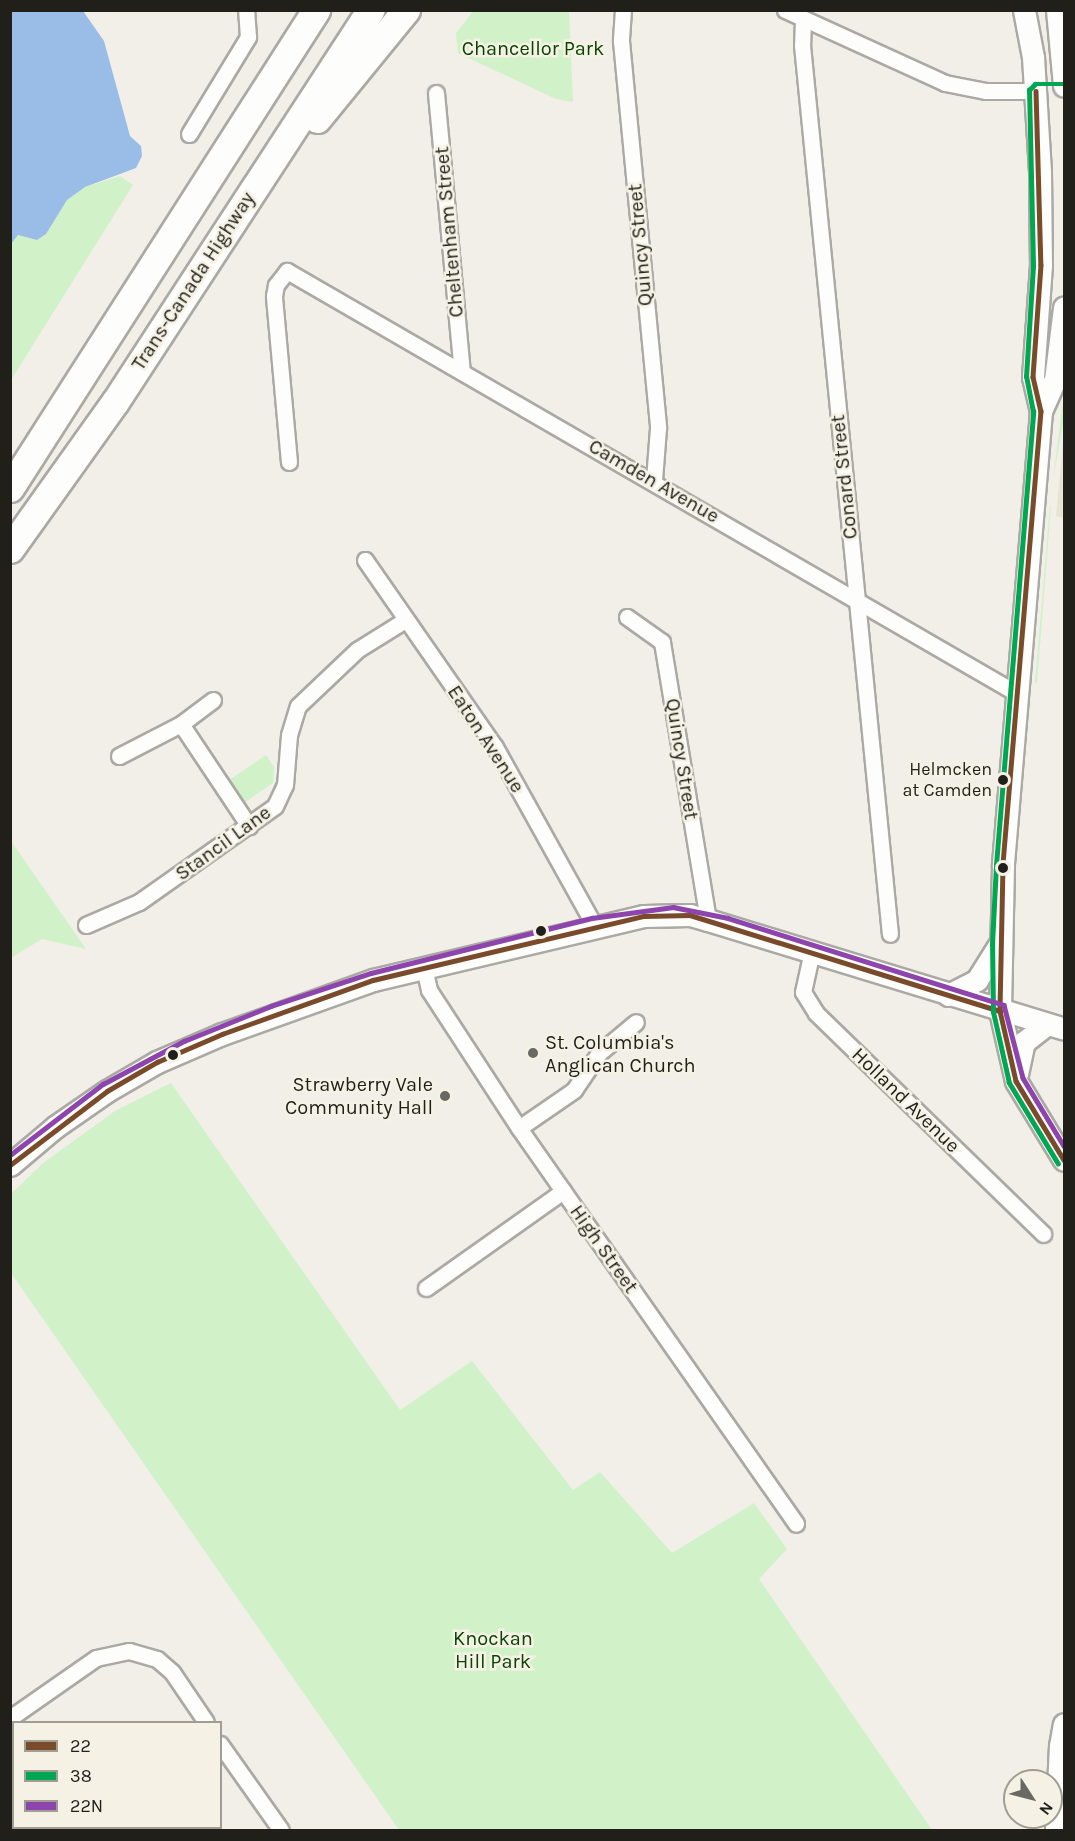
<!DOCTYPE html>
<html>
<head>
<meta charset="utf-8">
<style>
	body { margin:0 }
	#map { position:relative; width:1075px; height:1841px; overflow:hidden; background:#f1efe8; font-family:Karla,sans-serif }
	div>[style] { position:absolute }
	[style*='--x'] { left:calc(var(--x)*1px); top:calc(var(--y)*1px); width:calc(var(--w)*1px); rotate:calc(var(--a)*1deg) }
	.built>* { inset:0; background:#e8e3d5 }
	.green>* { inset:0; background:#d1f1c9 }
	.water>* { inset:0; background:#99bde7 }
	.roads { filter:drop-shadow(2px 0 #aba9a4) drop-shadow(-2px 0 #aba9a4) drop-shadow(0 2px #aba9a4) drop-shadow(0 -2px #aba9a4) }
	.street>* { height:15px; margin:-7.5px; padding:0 7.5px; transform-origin:7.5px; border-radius:7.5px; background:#fdfdfc }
	.secondary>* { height:21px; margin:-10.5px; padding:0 10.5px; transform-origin:10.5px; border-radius:10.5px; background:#fdfdfc }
	.highway>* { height:27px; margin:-13.5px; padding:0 13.5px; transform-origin:13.5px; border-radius:13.5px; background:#fdfdfc }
	.bus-1>* { height:4.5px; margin:-2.25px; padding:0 2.25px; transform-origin:2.25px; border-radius:2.25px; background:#7a4b2a }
	.bus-2>* { height:4.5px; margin:-2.25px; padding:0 2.25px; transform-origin:2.25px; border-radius:2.25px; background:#00a651 }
	.bus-3>* { height:4.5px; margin:-2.25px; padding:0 2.25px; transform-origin:2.25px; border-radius:2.25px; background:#8e44ad }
	.dots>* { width:16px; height:16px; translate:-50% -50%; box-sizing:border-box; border:3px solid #f5f1e4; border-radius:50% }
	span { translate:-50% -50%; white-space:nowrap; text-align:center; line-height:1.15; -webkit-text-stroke:5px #f5f1e4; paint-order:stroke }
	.bus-label { font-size:18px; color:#201f1a }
	.right { translate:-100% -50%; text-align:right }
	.park-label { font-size:20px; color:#084502 }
	.street-label { font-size:20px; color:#201f1a }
	.poi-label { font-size:20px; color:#201f1a }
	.left { translate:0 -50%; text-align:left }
	.frame { position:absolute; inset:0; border:12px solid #201f1a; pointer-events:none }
	.legend { position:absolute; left:12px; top:1721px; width:210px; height:108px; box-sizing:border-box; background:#f5f1e4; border:2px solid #a09d93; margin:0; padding:8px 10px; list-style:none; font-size:18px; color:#201f1a }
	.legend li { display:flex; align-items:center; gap:12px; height:30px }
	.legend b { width:30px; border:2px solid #a09d93 }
	.north { position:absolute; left:1003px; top:1769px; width:60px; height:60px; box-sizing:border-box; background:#f5f1e4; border:2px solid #a09d93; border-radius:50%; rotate:126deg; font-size:16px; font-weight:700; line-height:24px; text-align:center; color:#201f1a }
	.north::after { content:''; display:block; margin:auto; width:21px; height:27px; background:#696862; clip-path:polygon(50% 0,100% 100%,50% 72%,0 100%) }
</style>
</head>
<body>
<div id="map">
	<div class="built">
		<div style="clip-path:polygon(1064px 432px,1064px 518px,1056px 516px)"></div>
	</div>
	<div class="green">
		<div style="clip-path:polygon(474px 10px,569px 11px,573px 102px,556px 99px,458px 53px,456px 33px)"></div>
		<div style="clip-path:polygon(120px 176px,133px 185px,11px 380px,11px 244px,18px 235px,37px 240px,46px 234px,67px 200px,85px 187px)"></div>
		<div style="clip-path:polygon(1062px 402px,1064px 418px,1053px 480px,1061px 416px)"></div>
		<div style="clip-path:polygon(1050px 506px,1051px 506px,1037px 684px,1035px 682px)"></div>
		<div style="clip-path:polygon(266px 755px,274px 767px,273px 783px,244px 803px,229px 780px)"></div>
		<div style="clip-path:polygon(11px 841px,86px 949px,42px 939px,11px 958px)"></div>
		<div style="clip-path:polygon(171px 1083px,400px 1410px,472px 1361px,573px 1490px,600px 1472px,672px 1553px,754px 1503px,787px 1549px,759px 1579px,932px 1830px,399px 1830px,11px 1273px,11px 1194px,43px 1163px,115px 1111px)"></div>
	</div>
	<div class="water">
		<div style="clip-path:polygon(11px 10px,83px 11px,104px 41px,130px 136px,141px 146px,142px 156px,136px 168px,85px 187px,67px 200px,46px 234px,37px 240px,18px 235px,11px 244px)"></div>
	</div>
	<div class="roads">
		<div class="street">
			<div style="--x:623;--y:10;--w:31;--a:94"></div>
			<div style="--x:621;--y:41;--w:389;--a:84.5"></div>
			<div style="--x:658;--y:428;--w:52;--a:94.4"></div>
			<div style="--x:785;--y:10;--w:176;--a:24.5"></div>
			<div style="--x:945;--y:83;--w:42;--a:11"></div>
			<div style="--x:986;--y:91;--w:50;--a:0"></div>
			<div style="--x:803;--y:19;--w:26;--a:92"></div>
			<div style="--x:802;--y:45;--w:893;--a:84.35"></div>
			<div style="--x:436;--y:93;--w:280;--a:84.7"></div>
			<div style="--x:189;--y:134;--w:114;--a:-58.7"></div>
			<div style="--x:248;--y:37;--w:27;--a:-94"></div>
			<div style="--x:289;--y:462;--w:167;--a:-95.2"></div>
			<div style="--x:274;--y:296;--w:11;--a:-80"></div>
			<div style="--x:276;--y:285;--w:18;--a:-52"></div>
			<div style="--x:287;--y:271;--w:845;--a:30.06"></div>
			<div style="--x:365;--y:560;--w:228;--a:55.2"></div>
			<div style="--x:495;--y:747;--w:204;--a:60.9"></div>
			<div style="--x:627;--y:617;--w:43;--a:35.5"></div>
			<div style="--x:662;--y:642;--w:282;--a:80.6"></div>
			<div style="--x:181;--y:724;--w:123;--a:56.3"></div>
			<div style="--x:119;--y:756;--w:70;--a:-27.3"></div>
			<div style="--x:181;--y:724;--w:40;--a:-37"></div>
			<div style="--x:86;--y:925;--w:58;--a:-23.5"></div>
			<div style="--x:139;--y:902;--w:166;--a:-35.2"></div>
			<div style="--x:275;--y:806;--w:23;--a:-65"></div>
			<div style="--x:285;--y:785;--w:50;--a:-85.4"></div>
			<div style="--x:289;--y:735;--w:30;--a:-73"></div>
			<div style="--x:298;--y:706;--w:81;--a:-43.5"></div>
			<div style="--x:357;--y:650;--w:57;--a:-32"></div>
			<div style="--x:812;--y:951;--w:42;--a:102.4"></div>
			<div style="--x:803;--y:992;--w:25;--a:58"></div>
			<div style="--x:816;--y:1013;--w:317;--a:44.2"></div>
			<div style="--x:424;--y:968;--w:23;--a:77"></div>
			<div style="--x:429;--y:990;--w:165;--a:56.9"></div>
			<div style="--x:519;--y:1128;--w:483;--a:55"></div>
			<div style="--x:519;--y:1128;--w:67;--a:-34.6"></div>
			<div style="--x:574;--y:1090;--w:45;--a:-56"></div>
			<div style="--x:599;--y:1053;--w:48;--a:-40"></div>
			<div style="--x:426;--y:1288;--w:168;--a:-35.3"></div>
			<div style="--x:10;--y:1718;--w:105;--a:-34.9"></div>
			<div style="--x:96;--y:1658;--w:34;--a:-12"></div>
			<div style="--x:129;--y:1651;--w:29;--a:16"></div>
			<div style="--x:157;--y:1659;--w:20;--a:41"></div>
			<div style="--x:172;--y:1672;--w:60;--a:55.8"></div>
			<div style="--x:220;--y:1744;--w:105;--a:54.7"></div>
		</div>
		<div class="secondary">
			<div style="--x:1024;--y:10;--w:48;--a:79.2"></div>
			<div style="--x:1033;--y:57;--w:115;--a:86.5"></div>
			<div style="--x:1040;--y:172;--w:93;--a:89.4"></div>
			<div style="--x:1041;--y:265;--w:112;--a:94.1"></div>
			<div style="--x:1033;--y:377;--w:35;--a:77"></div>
			<div style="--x:1041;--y:411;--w:457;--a:94.8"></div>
			<div style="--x:1003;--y:866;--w:145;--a:91.2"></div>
			<div style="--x:1000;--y:1011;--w:72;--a:77.1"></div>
			<div style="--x:1016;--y:1081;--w:92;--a:58.7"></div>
			<div style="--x:1057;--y:10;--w:76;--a:84.7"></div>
			<div style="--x:1041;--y:411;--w:34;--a:-66"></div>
			<div style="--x:1055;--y:380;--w:73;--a:-82.9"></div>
			<div style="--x:948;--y:995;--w:33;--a:-27"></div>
			<div style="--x:977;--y:980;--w:41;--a:-57.8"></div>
			<div style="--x:1017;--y:1074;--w:33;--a:-78"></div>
			<div style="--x:1024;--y:1042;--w:29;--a:-38"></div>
			<div style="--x:10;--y:1165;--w:59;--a:-40.2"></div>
			<div style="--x:55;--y:1127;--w:63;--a:-34.7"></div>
			<div style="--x:107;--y:1091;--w:58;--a:-30.1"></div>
			<div style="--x:157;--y:1062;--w:71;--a:-23.3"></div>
			<div style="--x:222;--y:1034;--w:160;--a:-19.7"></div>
			<div style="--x:373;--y:980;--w:278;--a:-13.3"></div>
			<div style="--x:644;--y:916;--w:46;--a:-1.2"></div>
			<div style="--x:690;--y:915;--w:19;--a:16"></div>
			<div style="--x:708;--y:920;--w:372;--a:17"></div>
			<div style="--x:1056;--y:1830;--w:84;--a:-87.3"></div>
			<div style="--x:1060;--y:1746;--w:22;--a:-80"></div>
		</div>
		<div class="highway">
			<div style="--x:317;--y:119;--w:141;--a:-50.8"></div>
			<div style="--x:10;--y:488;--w:568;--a:-57.37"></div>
			<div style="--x:10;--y:549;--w:181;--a:-54.5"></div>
			<div style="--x:115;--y:402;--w:468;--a:-56.9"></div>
		</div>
	</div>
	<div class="bus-1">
		<div style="--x:1036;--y:91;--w:174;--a:88.4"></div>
		<div style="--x:1041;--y:265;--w:112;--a:94.1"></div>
		<div style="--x:1033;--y:377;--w:35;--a:77"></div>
		<div style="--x:1041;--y:411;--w:457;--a:94.8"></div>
		<div style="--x:1003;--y:866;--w:145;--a:91.2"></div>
		<div style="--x:1000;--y:1011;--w:72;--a:77.1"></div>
		<div style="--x:1016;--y:1081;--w:92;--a:58.7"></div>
		<div style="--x:10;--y:1165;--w:122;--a:-37.3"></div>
		<div style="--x:107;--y:1091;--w:58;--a:-30.1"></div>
		<div style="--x:157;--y:1062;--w:71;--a:-23.3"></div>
		<div style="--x:222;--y:1034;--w:160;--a:-19.7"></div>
		<div style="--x:373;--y:980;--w:278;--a:-13.3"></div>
		<div style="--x:644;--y:916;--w:46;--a:-1.2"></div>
		<div style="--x:690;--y:915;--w:325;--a:17.2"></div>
	</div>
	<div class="bus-2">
		<div style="--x:1058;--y:1164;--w:95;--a:-121.2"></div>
		<div style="--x:1009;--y:1083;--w:73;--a:-102.7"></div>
		<div style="--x:993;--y:1012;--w:68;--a:-90.8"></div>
		<div style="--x:992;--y:944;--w:79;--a:-87.1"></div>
		<div style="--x:996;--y:865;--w:455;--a:-85.3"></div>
		<div style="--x:1033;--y:412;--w:36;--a:-101"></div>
		<div style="--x:1026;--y:377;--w:112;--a:-86.4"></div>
		<div style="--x:1033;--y:265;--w:175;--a:-91.3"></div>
		<div style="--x:1029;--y:90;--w:8;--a:-45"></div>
		<div style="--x:1035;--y:84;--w:29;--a:0"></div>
	</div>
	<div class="bus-3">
		<div style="--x:10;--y:1155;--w:117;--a:-37.4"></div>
		<div style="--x:103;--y:1084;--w:92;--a:-28"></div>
		<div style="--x:184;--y:1041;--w:94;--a:-21.9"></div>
		<div style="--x:271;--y:1006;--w:105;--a:-18.3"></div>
		<div style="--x:371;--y:973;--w:228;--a:-14"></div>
		<div style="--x:592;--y:918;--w:82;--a:-7.7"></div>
		<div style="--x:673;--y:907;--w:56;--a:11.3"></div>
		<div style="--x:728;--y:918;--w:289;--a:17.5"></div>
		<div style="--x:1004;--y:1005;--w:75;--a:75.4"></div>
		<div style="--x:1023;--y:1078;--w:79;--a:58.9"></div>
	</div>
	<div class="dots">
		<div style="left:1003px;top:780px;background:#201f1a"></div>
		<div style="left:1003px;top:868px;background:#201f1a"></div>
		<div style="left:541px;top:931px;background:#201f1a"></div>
		<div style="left:533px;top:1053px;background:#696862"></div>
		<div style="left:173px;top:1055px;background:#201f1a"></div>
		<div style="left:445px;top:1096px;background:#696862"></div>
	</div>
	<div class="bus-label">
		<span class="right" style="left:992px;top:780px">Helmcken<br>at Camden</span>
	</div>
	<div class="park-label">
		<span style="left:533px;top:48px">Chancellor Park</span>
		<span style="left:493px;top:1650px">Knockan<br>Hill Park</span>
	</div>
	<div class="street-label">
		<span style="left:449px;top:232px;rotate:-95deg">Cheltenham Street</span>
		<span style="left:640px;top:245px;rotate:-95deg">Quincy Street</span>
		<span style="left:193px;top:281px;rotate:-57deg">Trans-Canada Highway</span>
		<span style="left:844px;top:477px;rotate:-96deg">Conard Street</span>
		<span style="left:654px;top:481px;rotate:30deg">Camden Avenue</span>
		<span style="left:486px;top:739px;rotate:57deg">Eaton Avenue</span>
		<span style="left:682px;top:759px;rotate:81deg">Quincy Street</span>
		<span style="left:223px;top:843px;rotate:-36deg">Stancil Lane</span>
		<span style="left:906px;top:1100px;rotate:44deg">Holland Avenue</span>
		<span style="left:604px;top:1249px;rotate:55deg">High Street</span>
	</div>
	<div class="poi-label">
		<span class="left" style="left:545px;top:1054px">St. Columbia's<br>Anglican Church</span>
		<span class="right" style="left:433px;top:1096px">Strawberry Vale<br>Community Hall</span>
	</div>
	<div class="frame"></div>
	<ul class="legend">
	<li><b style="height:8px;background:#7a4b2a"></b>22</li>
	<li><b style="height:8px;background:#00a651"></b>38</li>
	<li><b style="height:8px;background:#8e44ad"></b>22N</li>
	</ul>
	<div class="north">N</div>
</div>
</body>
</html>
